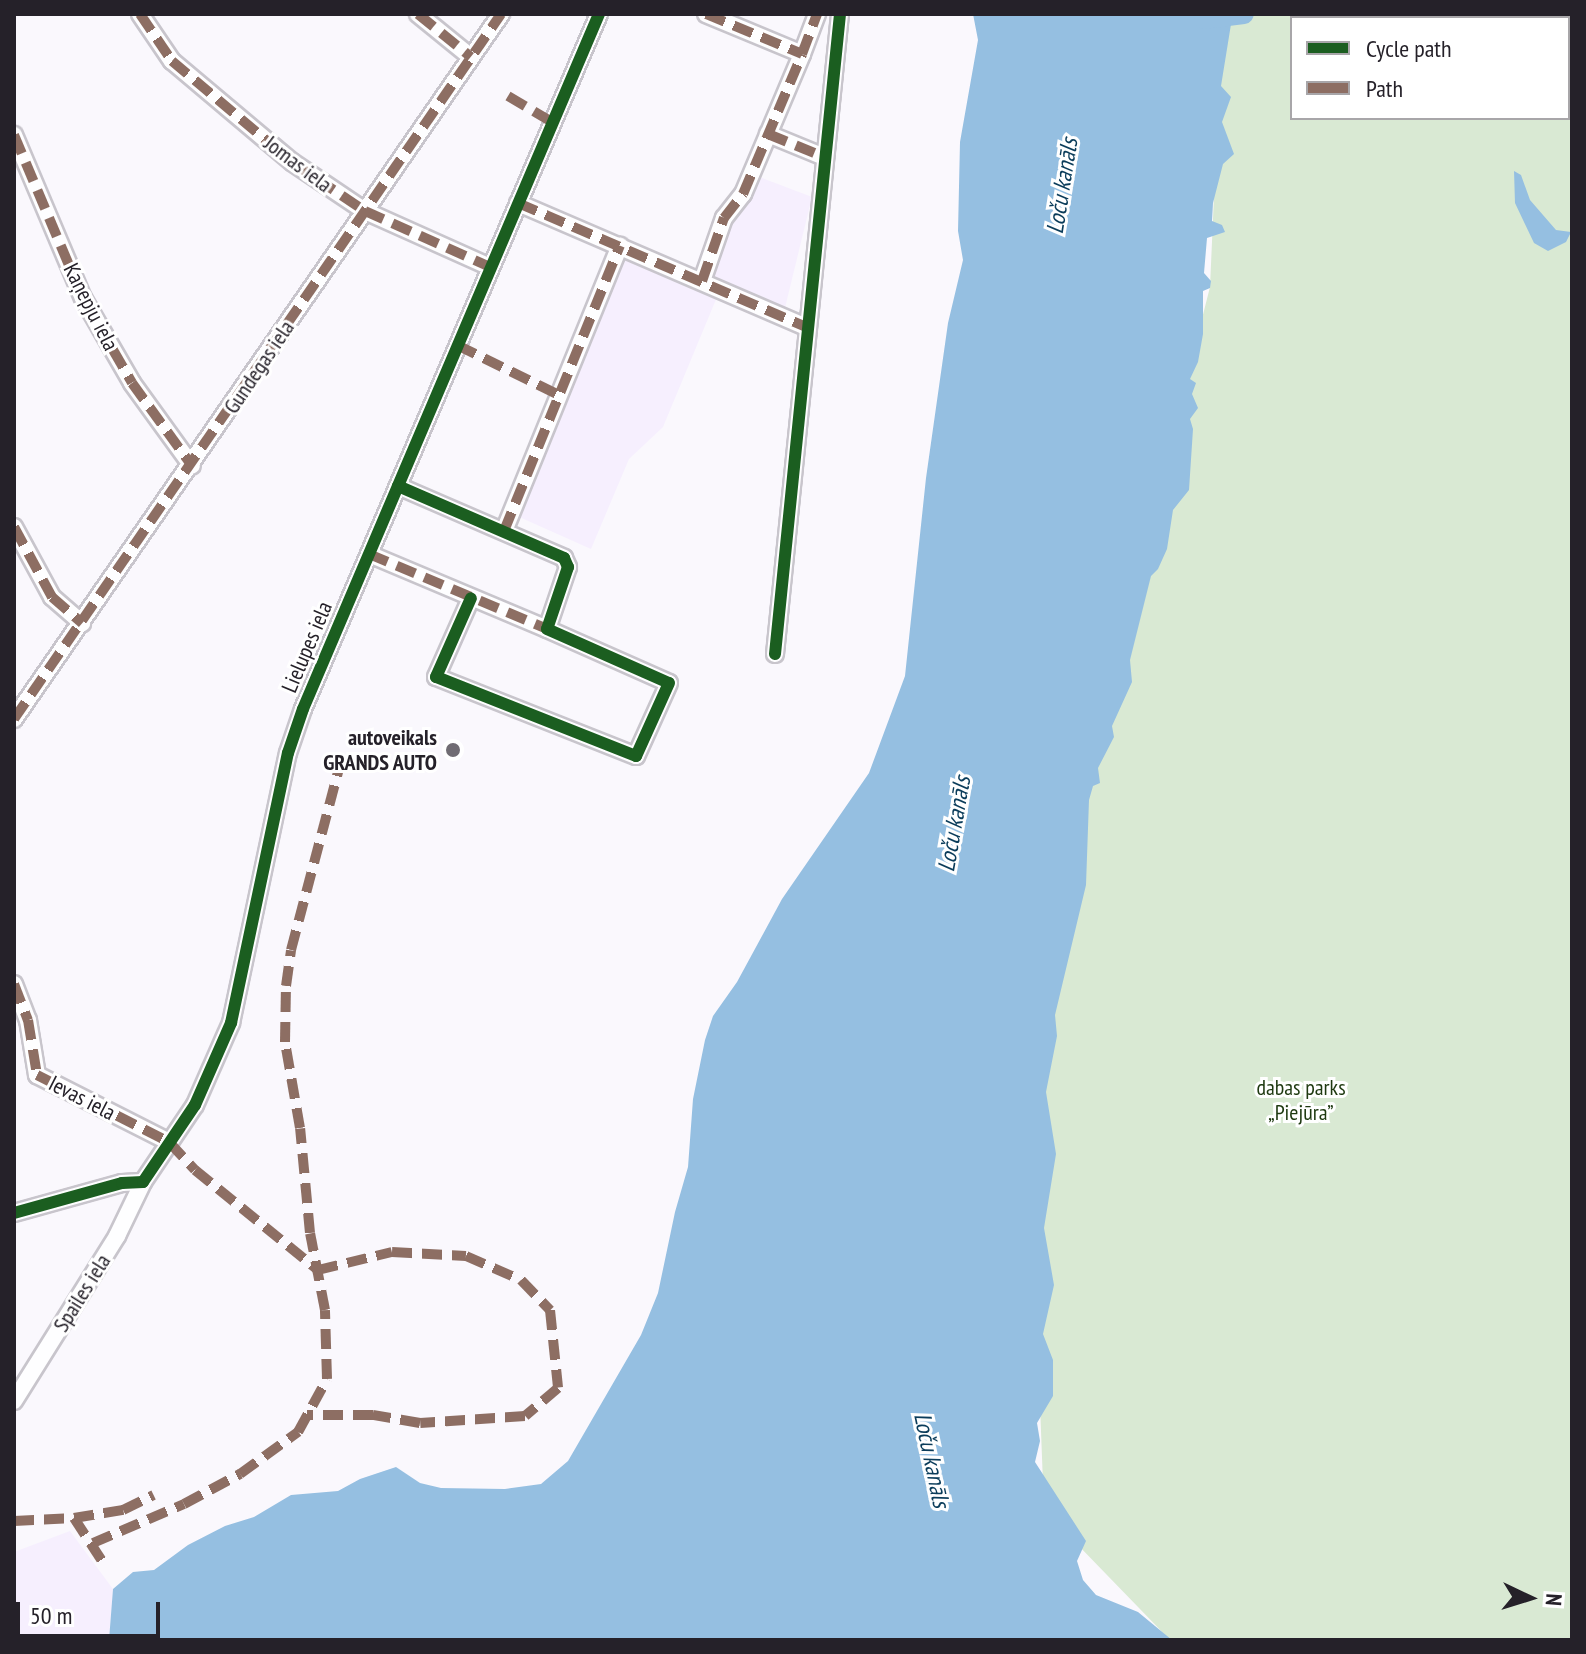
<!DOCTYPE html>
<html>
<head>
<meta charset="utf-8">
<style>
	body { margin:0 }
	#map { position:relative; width:1586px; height:1654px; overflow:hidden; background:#faf8fd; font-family:"PT Sans Narrow",sans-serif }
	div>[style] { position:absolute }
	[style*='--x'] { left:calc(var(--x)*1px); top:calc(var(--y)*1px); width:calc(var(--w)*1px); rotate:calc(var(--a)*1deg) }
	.built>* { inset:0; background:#f6effe }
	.green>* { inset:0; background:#d9e9d3 }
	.water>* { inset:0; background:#95bfe1 }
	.canal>* { height:20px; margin:-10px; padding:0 10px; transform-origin:10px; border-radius:10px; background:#95bfe1 }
	.roads { filter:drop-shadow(2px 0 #c8c5cc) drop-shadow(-2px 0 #c8c5cc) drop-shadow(0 2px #c8c5cc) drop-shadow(0 -2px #c8c5cc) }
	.minor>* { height:16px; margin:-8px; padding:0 8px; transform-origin:8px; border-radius:8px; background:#fefeff }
	.quiet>* { height:10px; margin-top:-5px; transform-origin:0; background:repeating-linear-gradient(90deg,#8d6e63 0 20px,transparent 0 30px) }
	.cycleway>* { height:12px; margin:-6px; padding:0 6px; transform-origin:6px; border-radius:6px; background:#1b5e20 }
	.dots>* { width:22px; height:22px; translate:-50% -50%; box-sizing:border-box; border:4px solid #fff; border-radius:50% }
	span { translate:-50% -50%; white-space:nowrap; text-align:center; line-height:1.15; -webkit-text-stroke:6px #fff; paint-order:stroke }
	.street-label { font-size:22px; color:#252129 }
	.poi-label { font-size:22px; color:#252129; font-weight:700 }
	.right { translate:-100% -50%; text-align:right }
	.park-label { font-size:22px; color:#1e3910 }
	.water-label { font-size:24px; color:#0a3c5a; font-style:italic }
	.frame { position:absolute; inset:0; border:16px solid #252129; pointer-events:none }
	.legend { position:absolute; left:1290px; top:16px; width:280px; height:104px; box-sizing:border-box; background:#fff; border:2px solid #a8a6a9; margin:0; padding:10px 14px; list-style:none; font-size:24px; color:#252129 }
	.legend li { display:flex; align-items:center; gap:16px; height:40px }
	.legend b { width:40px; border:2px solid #a8a6a9 }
	.north { position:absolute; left:1490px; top:1558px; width:80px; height:80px; -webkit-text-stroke:6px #fff; paint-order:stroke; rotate:94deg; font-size:22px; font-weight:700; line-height:32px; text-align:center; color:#252129 }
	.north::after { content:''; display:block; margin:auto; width:28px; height:36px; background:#252129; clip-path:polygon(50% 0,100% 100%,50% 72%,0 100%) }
	.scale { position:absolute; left:16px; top:1602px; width:144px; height:36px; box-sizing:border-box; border:4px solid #252129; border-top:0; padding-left:10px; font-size:24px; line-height:28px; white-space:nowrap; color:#252129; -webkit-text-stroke:6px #fff; paint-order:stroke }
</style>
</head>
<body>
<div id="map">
	<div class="built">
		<div style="clip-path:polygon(757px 176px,812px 197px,784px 312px,709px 278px,732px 218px)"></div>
		<div style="clip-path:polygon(623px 255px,717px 297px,663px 427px,629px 459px,591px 549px,517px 516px)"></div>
		<div style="clip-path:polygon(70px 1531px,113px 1589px,109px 1640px,14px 1640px,14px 1552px)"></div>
	</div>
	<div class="green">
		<div style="clip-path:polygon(evenodd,1222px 14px,1572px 14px,1572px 1640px,1170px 1640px,1044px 1510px,1028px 1089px,1058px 886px,1210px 287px,1222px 14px,1292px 18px,1568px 18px,1568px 118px,1292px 118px,1292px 18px)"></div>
	</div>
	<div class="water">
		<div style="clip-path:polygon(973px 14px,1230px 14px,1232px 18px,1221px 86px,1231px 97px,1222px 122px,1234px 154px,1223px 164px,1213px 203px,1212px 221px,1222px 225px,1225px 232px,1207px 238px,1204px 273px,1211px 281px,1210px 288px,1203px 291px,1203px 334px,1198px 362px,1190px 379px,1196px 383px,1192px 394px,1198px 408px,1190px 419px,1193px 429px,1189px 490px,1173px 510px,1167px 549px,1158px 569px,1151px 576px,1130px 660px,1132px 682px,1112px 726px,1114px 737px,1098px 768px,1100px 783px,1093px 786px,1089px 800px,1086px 885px,1055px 1015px,1057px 1036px,1046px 1092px,1056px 1154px,1044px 1228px,1054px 1285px,1043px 1334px,1053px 1360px,1053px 1396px,1037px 1423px,1040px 1441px,1035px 1462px,1086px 1541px,1077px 1561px,1083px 1580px,1096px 1595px,1138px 1612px,1172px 1640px,109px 1640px,113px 1589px,133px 1572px,154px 1570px,188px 1545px,225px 1526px,254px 1517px,291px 1495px,338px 1491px,360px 1479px,396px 1467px,420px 1483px,441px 1488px,505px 1489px,541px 1484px,568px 1461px,641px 1335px,658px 1293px,675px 1212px,688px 1167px,693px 1099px,705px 1040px,713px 1016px,737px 982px,782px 899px,869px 773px,905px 676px,926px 478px,948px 323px,963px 260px,958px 231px,960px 142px,978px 40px)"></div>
		<div style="clip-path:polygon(1514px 171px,1521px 175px,1530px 200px,1556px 230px,1571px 232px,1566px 242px,1548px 251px,1534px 243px,1515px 203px)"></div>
	</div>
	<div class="canal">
		<div style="--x:1481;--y:14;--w:5;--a:53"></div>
		<div style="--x:1204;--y:19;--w:40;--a:-7.1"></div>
		<div style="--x:1568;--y:70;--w:6;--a:45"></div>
	</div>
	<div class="roads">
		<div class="minor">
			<div style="--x:140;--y:14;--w:57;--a:55.8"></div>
			<div style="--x:172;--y:61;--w:157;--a:40.1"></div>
			<div style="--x:292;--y:162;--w:88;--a:33.9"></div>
			<div style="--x:365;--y:211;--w:137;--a:24.1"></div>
			<div style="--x:418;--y:14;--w:68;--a:39.1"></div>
			<div style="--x:706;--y:14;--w:104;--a:22.6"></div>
			<div style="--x:802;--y:54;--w:43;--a:-69.4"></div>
			<div style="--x:768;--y:134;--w:61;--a:22.3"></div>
			<div style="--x:14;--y:135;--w:177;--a:67.1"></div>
			<div style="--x:83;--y:298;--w:98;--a:60"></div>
			<div style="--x:132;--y:383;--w:102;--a:54.1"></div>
			<div style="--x:518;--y:203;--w:314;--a:23.3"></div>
			<div style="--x:702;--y:281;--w:67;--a:-70.8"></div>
			<div style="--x:724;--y:218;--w:31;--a:-52"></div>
			<div style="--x:743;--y:194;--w:152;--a:-67.1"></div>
			<div style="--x:398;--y:486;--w:181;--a:23.4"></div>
			<div style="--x:564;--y:558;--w:10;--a:66"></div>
			<div style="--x:568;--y:567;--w:65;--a:108.7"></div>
			<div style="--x:547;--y:629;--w:133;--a:23.9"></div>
			<div style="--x:669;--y:683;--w:80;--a:114.3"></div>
			<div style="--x:636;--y:756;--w:215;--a:-158.4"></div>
			<div style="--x:436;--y:677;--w:86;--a:-66.1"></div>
			<div style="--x:14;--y:527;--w:80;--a:61.5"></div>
			<div style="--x:52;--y:597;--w:40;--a:41"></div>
			<div style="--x:504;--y:531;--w:308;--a:-67.9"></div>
			<div style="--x:369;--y:554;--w:193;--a:22.8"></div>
			<div style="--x:775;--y:654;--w:643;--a:-84.2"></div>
			<div style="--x:14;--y:719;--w:857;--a:-55.36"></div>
			<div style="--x:14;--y:984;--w:39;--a:69"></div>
			<div style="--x:28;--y:1020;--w:56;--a:80.7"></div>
			<div style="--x:37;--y:1075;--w:148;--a:26.9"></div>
			<div style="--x:14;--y:1213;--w:112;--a:-15.5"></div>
			<div style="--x:122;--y:1183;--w:21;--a:-3"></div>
			<div style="--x:143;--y:1182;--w:93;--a:-56"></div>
			<div style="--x:195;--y:1105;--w:90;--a:-66.3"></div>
			<div style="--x:231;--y:1023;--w:276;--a:-78.1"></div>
			<div style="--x:288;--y:753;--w:46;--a:-71.2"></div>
			<div style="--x:303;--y:709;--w:755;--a:-66.93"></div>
			<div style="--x:14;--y:1401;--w:195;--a:-58"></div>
			<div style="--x:117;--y:1236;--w:60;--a:-64.3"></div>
		</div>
	</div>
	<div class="quiet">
		<div style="--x:140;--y:14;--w:57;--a:55.8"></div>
		<div style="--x:172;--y:61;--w:157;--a:40.1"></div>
		<div style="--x:292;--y:162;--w:88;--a:33.9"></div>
		<div style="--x:365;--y:211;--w:137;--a:24.1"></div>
		<div style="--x:418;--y:14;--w:68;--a:39.1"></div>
		<div style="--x:706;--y:14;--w:104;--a:22.6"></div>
		<div style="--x:802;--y:54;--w:43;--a:-69.4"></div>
		<div style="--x:508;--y:96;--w:51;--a:30.6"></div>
		<div style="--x:768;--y:134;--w:61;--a:22.3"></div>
		<div style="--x:14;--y:135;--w:177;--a:67.1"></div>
		<div style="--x:83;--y:298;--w:98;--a:60"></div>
		<div style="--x:132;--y:383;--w:102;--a:54.1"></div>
		<div style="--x:518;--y:203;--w:314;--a:23.3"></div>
		<div style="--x:702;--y:281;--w:67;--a:-70.8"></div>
		<div style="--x:724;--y:218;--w:31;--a:-52"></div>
		<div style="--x:743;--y:194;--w:152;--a:-67.1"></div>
		<div style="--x:457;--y:345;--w:114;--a:26.1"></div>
		<div style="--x:14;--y:527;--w:80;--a:61.5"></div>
		<div style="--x:52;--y:597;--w:40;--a:41"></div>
		<div style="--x:504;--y:531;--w:308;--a:-67.9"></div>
		<div style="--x:369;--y:554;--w:193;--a:22.8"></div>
		<div style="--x:14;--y:719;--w:857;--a:-55.36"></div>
		<div style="--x:14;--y:984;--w:39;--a:69"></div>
		<div style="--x:28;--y:1020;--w:56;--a:80.7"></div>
		<div style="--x:37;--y:1075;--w:148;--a:26.9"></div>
		<div style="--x:169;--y:1142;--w:38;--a:47"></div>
		<div style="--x:195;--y:1170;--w:159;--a:39.1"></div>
		<div style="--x:318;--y:1270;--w:76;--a:-13.7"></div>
		<div style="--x:392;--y:1252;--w:74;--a:3.1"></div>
		<div style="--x:466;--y:1256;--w:60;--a:23.6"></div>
		<div style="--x:521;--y:1280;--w:42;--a:46"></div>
		<div style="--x:550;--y:1310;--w:78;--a:84.1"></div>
		<div style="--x:558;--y:1388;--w:43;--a:139.7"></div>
		<div style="--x:525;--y:1416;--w:105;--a:176.2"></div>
		<div style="--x:420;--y:1423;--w:48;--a:-170.3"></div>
		<div style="--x:373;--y:1415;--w:66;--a:180"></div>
		<div style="--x:74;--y:1518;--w:55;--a:56.9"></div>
		<div style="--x:14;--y:1521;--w:60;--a:-2.9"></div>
		<div style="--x:74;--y:1518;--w:50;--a:-9.3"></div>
		<div style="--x:123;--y:1510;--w:34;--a:-26"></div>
		<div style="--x:93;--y:1543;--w:99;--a:-23.2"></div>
		<div style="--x:184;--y:1504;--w:64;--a:-28.2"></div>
		<div style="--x:240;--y:1474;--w:72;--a:-35.9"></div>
		<div style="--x:298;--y:1432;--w:60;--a:-61.3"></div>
		<div style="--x:327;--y:1379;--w:69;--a:-91.7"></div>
		<div style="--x:325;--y:1310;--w:78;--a:-101"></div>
		<div style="--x:310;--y:1233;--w:105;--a:-95.4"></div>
		<div style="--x:300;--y:1128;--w:87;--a:-99.9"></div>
		<div style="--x:285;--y:1042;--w:56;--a:-89"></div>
		<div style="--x:286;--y:986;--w:36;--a:-82"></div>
		<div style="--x:291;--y:950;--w:200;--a:-75.2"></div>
	</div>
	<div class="cycleway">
		<div style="--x:398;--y:486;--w:181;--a:23.4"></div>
		<div style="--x:564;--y:558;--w:10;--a:66"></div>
		<div style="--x:568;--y:567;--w:65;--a:108.7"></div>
		<div style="--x:547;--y:629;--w:133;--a:23.9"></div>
		<div style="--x:669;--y:683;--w:80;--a:114.3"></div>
		<div style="--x:636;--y:756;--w:215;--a:-158.4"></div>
		<div style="--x:436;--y:677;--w:86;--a:-66.1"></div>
		<div style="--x:775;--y:654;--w:643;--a:-84.2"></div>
		<div style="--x:14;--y:1213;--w:112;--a:-15.5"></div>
		<div style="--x:122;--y:1183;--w:21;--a:-3"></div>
		<div style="--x:143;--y:1182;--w:93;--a:-56"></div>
		<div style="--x:195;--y:1105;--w:90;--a:-66.3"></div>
		<div style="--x:231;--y:1023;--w:276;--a:-78.1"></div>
		<div style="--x:288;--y:753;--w:46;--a:-71.2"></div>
		<div style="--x:303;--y:709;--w:755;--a:-66.93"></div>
	</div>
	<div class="dots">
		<div style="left:453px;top:750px;background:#706c73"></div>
	</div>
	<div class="street-label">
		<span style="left:298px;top:164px;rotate:37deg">Jomas iela</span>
		<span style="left:91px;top:307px;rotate:63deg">Kaņepju iela</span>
		<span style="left:259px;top:367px;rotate:-56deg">Gundegas iela</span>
		<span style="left:307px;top:647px;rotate:-67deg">Lielupes iela</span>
		<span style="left:82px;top:1098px;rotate:27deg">Ievas iela</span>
		<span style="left:82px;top:1293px;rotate:-58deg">Spailes iela</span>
	</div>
	<div class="poi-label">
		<span class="right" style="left:437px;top:750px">autoveikals<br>GRANDS AUTO</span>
	</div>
	<div class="park-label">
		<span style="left:1301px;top:1100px">dabas parks<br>„Piejūra”</span>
	</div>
	<div class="water-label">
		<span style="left:1062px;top:186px;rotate:-81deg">Loču kanāls</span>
		<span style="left:954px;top:824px;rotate:-80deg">Loču kanāls</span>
		<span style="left:932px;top:1460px;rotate:78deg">Loču kanāls</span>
	</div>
	<div class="frame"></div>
	<ul class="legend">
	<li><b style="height:10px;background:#1b5e20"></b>Cycle path</li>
	<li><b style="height:10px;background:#8d6e63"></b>Path</li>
	</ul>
	<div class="north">N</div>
	<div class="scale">50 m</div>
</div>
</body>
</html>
